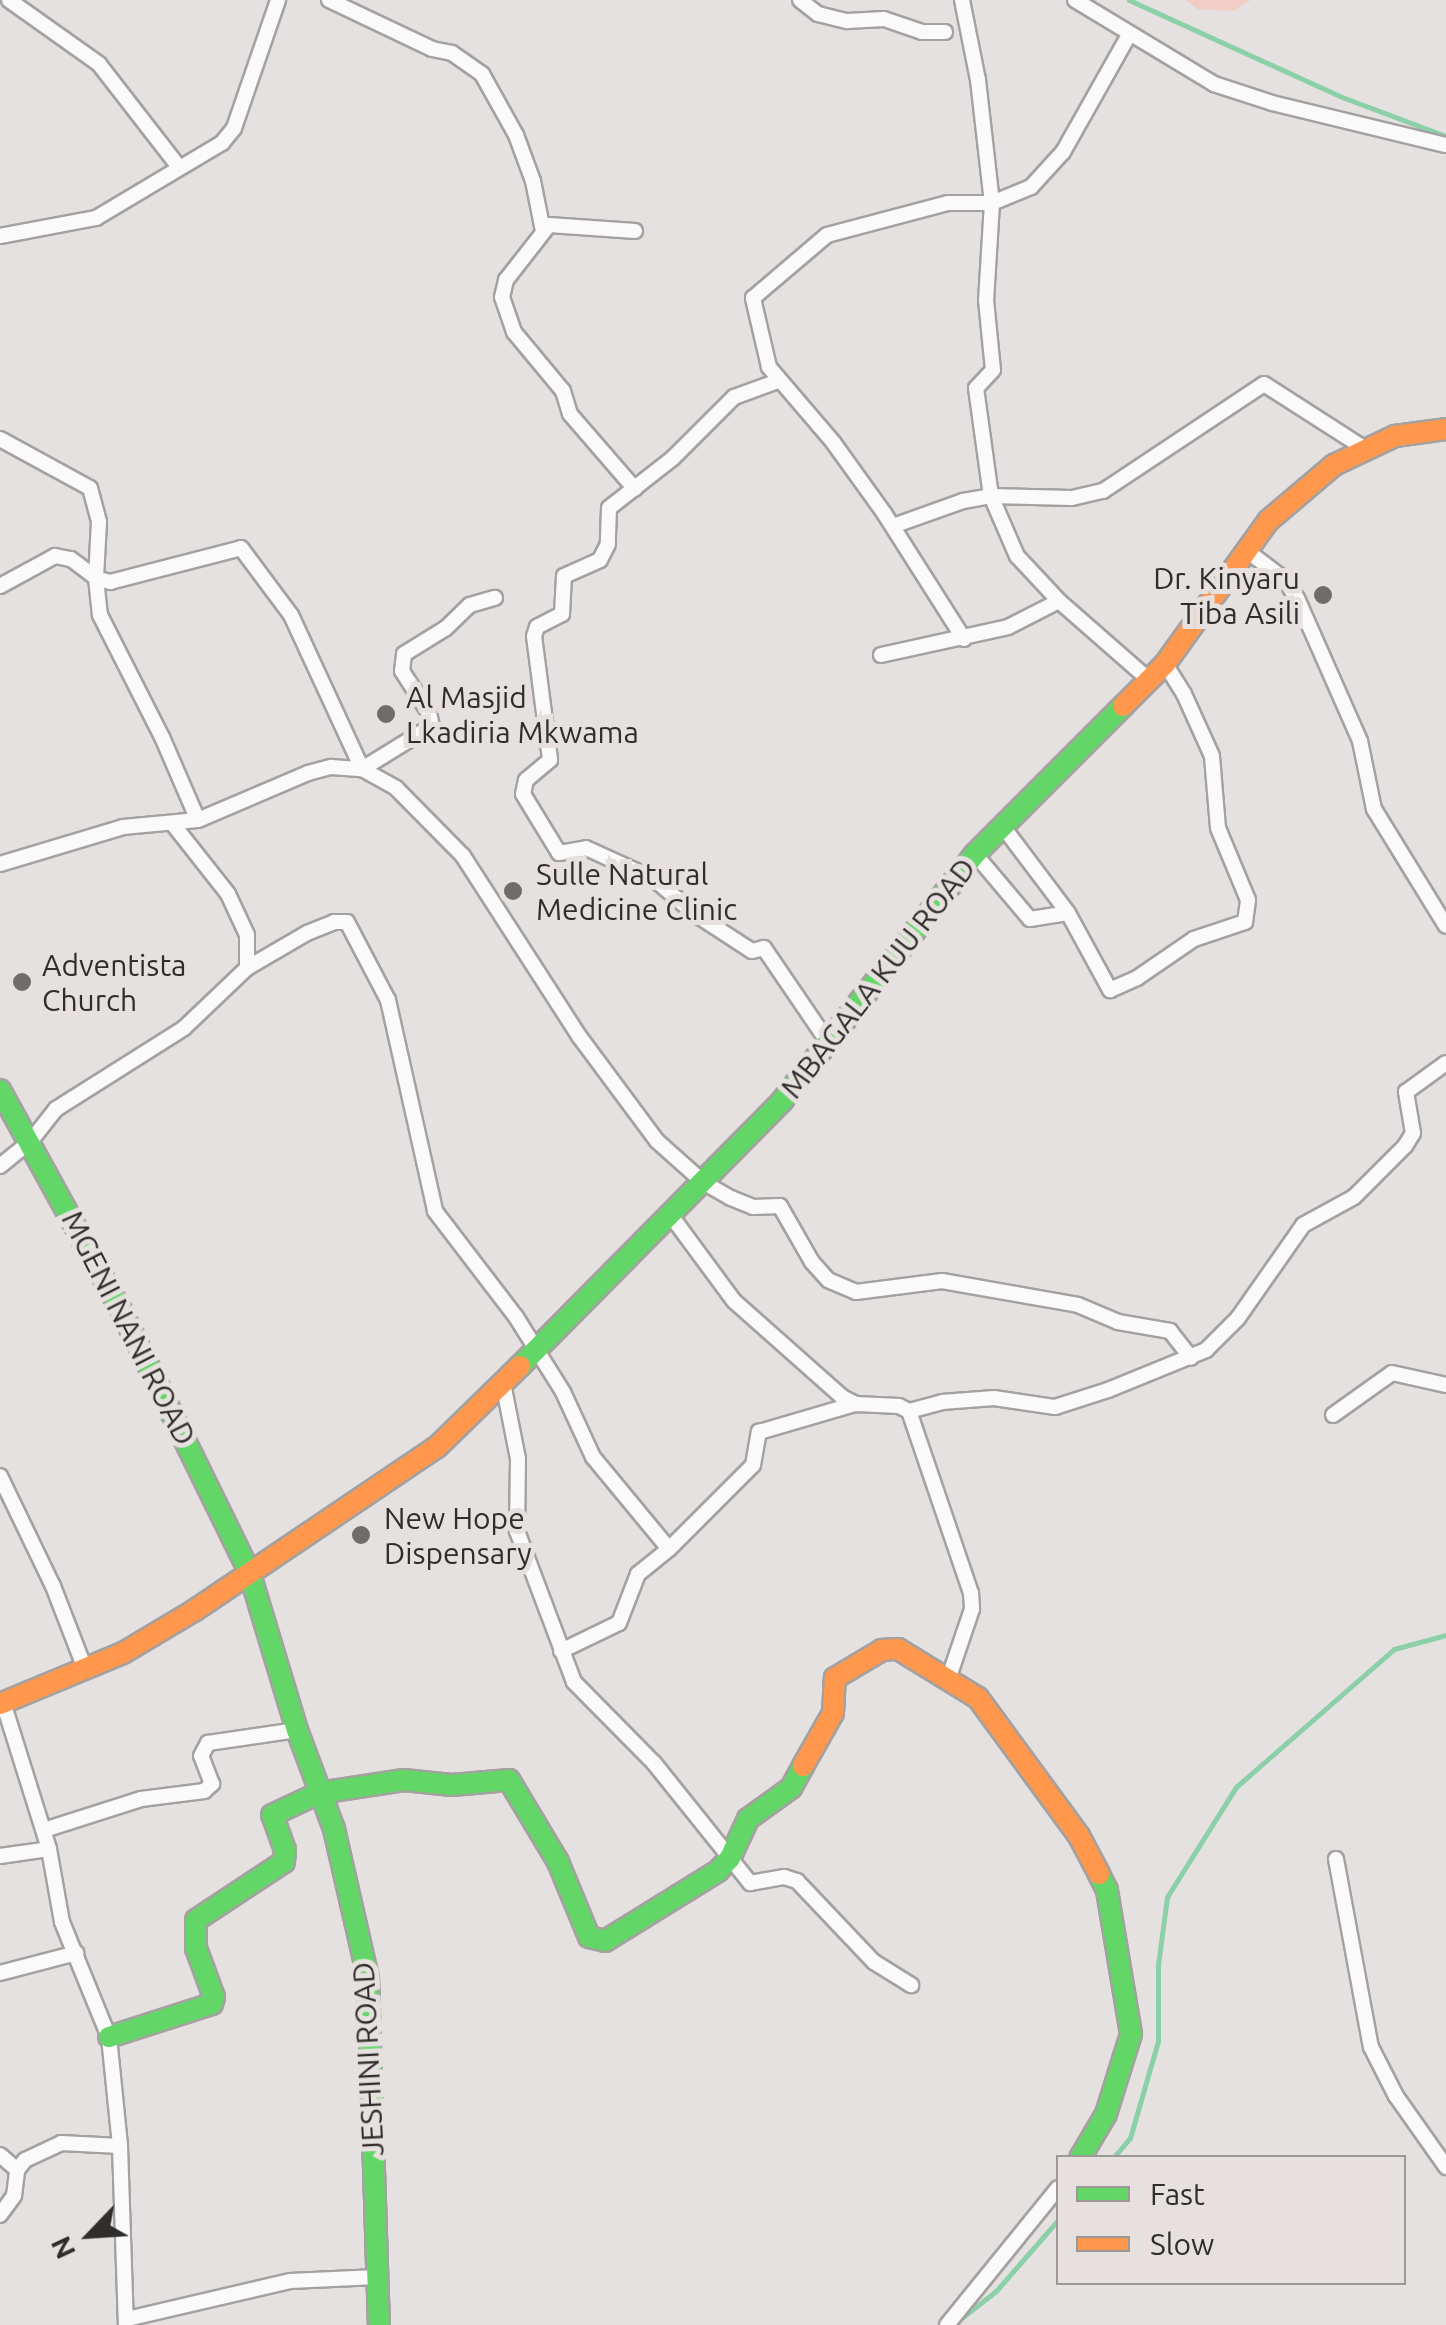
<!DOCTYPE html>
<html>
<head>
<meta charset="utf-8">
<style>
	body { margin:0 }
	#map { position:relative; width:1446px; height:2325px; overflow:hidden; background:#e5e1e0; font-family:Ubuntu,sans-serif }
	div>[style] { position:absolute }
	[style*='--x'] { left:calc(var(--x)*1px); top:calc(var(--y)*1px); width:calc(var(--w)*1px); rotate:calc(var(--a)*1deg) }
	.green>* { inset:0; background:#f2cdc6 }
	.stream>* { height:5px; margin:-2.5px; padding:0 2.5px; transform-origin:2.5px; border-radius:2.5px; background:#8bd0a8 }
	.roads { filter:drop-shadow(2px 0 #a4a1a0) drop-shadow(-2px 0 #a4a1a0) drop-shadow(0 2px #a4a1a0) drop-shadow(0 -2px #a4a1a0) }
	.street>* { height:14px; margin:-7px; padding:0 7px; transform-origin:7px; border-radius:7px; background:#fbfafa }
	.fast>* { height:20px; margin:-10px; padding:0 10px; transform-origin:10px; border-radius:10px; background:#63d668 }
	.slow>* { height:20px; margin:-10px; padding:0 10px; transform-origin:10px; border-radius:10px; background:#ff974d }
	.dots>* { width:28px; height:28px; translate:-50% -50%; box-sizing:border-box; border:5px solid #e6e0df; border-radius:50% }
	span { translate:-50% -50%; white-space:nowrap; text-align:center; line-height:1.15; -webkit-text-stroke:10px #e6e0df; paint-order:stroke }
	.poi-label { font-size:30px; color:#302d2d }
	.right { translate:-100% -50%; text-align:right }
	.left { translate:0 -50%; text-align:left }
	.street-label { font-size:30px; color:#302d2d }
	.legend { position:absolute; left:1056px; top:2155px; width:350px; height:130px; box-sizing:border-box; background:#e6e0df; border:2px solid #9d9898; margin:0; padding:12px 18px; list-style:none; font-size:30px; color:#302d2d }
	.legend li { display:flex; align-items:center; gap:20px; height:50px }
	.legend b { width:50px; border:2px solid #9d9898 }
	.north { position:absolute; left:40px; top:2185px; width:100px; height:100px; -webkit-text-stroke:8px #e6e0df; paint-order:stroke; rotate:245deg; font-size:28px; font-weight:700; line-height:40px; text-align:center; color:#302d2d }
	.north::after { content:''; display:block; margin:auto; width:35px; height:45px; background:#302d2d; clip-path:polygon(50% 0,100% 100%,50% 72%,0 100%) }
</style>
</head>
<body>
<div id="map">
	<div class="green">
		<div style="clip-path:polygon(1186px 0,1251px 0,1233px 11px,1197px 9px)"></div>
	</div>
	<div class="stream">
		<div style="--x:1129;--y:0;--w:234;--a:24.5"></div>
		<div style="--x:1342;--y:97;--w:111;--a:20.6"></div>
		<div style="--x:1113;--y:2158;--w:26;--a:-50"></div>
		<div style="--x:1130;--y:2138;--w:101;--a:-73.9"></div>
		<div style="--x:1158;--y:2041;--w:76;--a:-90"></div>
		<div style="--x:1158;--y:1965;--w:69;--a:-82.5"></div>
		<div style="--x:1167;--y:1897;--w:130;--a:-57.9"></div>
		<div style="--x:1236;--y:1787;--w:210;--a:-41.1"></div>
		<div style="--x:1394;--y:1649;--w:54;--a:-15.1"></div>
		<div style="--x:959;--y:2320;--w:47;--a:-38.1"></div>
		<div style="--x:996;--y:2291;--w:94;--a:-48.9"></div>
	</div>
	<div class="roads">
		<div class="street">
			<div style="--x:9;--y:0;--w:110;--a:35.4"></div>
			<div style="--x:99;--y:64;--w:130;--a:52.2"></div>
			<div style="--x:329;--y:0;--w:114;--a:25.4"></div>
			<div style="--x:432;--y:49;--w:20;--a:11"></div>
			<div style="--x:452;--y:53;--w:37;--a:35"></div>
			<div style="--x:482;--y:74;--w:70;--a:60.9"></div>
			<div style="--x:516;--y:135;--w:49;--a:69.7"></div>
			<div style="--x:533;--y:181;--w:51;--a:78.7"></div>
			<div style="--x:800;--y:0;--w:23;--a:38"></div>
			<div style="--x:818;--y:14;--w:30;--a:14"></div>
			<div style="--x:847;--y:21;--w:37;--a:-3"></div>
			<div style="--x:884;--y:19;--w:40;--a:18.9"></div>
			<div style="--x:922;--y:32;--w:23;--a:0"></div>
			<div style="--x:962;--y:0;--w:82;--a:78.7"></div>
			<div style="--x:978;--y:80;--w:124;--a:83.5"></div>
			<div style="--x:992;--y:203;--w:97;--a:93.5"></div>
			<div style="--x:986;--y:300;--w:70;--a:84.3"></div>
			<div style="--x:993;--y:370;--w:25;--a:133"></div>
			<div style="--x:976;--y:388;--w:109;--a:82.1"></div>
			<div style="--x:991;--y:496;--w:65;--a:66.6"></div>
			<div style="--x:1017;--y:556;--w:62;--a:47"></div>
			<div style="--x:1059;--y:601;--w:118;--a:41.2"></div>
			<div style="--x:1075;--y:0;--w:162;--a:31.1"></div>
			<div style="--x:1214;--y:84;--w:61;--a:18.1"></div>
			<div style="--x:1272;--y:103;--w:179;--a:13.6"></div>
			<div style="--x:635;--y:231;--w:86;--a:-176"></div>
			<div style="--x:549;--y:225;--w:70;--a:128"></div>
			<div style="--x:506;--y:280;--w:17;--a:103"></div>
			<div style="--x:502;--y:297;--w:37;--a:71"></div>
			<div style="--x:514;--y:332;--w:77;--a:50.3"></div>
			<div style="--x:563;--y:391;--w:24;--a:73"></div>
			<div style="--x:570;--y:414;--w:99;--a:49.1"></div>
			<div style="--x:0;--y:236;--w:98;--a:-10.6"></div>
			<div style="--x:96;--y:218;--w:147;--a:-30.8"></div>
			<div style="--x:222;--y:143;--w:19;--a:-51"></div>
			<div style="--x:234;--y:128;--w:135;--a:-71"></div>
			<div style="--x:778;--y:381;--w:47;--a:160"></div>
			<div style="--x:734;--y:397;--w:86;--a:135"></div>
			<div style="--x:673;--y:458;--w:81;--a:142"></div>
			<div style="--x:609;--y:508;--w:36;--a:92"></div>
			<div style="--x:608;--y:544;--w:18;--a:117"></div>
			<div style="--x:600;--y:560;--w:39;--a:156"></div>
			<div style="--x:564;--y:576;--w:38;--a:93"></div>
			<div style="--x:562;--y:614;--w:28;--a:153"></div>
			<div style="--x:537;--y:627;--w:9;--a:108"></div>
			<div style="--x:534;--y:636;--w:125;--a:82.6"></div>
			<div style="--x:550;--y:760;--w:31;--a:140"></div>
			<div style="--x:526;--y:780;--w:14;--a:102"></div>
			<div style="--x:523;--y:794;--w:69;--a:58.6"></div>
			<div style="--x:559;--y:853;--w:27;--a:-10"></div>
			<div style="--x:586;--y:848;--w:75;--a:24.5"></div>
			<div style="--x:654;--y:879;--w:54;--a:40.5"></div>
			<div style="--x:695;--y:914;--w:68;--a:33"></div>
			<div style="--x:752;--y:951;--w:12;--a:-14"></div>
			<div style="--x:764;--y:948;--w:117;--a:55.8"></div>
			<div style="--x:0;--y:439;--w:102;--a:28.6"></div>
			<div style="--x:90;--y:488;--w:35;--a:75"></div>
			<div style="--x:99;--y:522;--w:56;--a:93.1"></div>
			<div style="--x:96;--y:578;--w:37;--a:84"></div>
			<div style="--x:100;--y:615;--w:137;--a:63.1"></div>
			<div style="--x:162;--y:737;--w:90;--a:66.6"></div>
			<div style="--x:893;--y:526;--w:74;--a:-19.7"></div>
			<div style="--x:963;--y:501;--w:28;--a:-10"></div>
			<div style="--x:991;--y:496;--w:81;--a:1.4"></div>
			<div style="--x:1072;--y:498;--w:32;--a:-13"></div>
			<div style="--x:1103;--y:491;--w:193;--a:-33.6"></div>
			<div style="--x:1264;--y:384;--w:122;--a:32.7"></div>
			<div style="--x:1246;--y:550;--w:48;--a:37.3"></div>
			<div style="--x:1284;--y:579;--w:23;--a:56"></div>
			<div style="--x:1297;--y:598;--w:156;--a:66.2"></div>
			<div style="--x:1360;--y:741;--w:69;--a:78.4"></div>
			<div style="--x:1374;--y:809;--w:137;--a:58.4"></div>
			<div style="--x:0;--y:586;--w:63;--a:-28.6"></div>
			<div style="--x:55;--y:556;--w:16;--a:11"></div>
			<div style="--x:71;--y:559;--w:31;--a:37"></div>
			<div style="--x:96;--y:578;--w:15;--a:16"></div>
			<div style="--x:110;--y:582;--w:135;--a:-14.5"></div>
			<div style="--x:241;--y:548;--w:84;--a:53.3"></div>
			<div style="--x:291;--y:615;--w:170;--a:65.2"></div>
			<div style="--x:362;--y:769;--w:82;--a:-31.6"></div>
			<div style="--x:432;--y:726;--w:13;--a:-103"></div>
			<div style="--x:429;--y:713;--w:50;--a:-122.7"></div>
			<div style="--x:402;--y:671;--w:17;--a:-83"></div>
			<div style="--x:404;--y:654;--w:49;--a:-31.8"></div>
			<div style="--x:446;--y:628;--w:33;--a:-44"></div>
			<div style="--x:470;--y:605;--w:26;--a:-16"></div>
			<div style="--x:964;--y:639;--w:149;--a:-122.4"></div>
			<div style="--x:884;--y:513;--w:87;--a:-125.7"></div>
			<div style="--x:833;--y:442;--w:99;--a:-130.5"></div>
			<div style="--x:769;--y:367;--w:71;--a:-103.1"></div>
			<div style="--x:753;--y:298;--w:97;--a:-40.4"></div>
			<div style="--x:827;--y:235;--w:125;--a:-14.8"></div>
			<div style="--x:948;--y:203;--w:44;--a:0"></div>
			<div style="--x:992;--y:203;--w:42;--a:-22.3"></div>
			<div style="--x:1031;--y:187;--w:47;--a:-47.6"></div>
			<div style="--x:1063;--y:152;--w:134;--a:-60.6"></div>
			<div style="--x:881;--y:655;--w:130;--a:-12.4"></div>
			<div style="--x:1008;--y:627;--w:57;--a:-27"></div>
			<div style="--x:172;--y:823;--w:90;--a:51.7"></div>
			<div style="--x:228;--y:894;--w:45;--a:65.1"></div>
			<div style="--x:247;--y:935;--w:33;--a:90"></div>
			<div style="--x:1004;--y:828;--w:106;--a:53"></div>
			<div style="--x:975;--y:854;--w:85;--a:49.8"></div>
			<div style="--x:1030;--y:919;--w:38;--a:-9"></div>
			<div style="--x:1068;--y:913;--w:88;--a:61.4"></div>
			<div style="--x:1110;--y:990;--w:30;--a:-24"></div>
			<div style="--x:1137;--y:978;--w:69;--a:-34.4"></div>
			<div style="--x:1194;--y:939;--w:54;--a:-18.4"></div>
			<div style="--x:1245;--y:922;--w:22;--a:-82"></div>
			<div style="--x:1248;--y:900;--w:78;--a:-112.6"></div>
			<div style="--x:1218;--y:828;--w:72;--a:-94.8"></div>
			<div style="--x:1212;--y:756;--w:68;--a:-114.3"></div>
			<div style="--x:1184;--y:694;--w:36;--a:-122"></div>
			<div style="--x:0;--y:864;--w:128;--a:-16.7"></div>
			<div style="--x:123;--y:827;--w:75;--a:-5.3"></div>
			<div style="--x:198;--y:820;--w:120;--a:-23.1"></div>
			<div style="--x:308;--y:773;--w:24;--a:-15"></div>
			<div style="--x:331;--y:767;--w:31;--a:4"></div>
			<div style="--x:362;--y:769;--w:39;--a:29"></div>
			<div style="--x:396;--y:788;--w:95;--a:45.4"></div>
			<div style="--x:463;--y:856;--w:214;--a:57.2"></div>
			<div style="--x:579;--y:1036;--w:131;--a:53.4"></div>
			<div style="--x:657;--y:1141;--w:62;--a:41.7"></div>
			<div style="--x:703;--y:1182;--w:32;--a:30"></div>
			<div style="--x:731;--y:1198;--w:24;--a:22"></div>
			<div style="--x:753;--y:1207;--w:27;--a:-2"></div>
			<div style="--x:780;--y:1206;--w:64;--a:60.3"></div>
			<div style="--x:812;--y:1262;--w:24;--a:48"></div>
			<div style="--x:828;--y:1280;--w:30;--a:23"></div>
			<div style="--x:856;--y:1292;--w:87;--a:-7.3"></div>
			<div style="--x:942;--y:1281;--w:138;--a:10"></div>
			<div style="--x:1078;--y:1305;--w:43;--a:23"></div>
			<div style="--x:1118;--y:1322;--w:53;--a:9.8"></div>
			<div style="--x:1170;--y:1331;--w:34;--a:52"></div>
			<div style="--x:0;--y:1166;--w:38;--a:-39"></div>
			<div style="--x:30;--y:1142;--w:42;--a:-51.8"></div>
			<div style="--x:56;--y:1109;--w:151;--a:-32.3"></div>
			<div style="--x:184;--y:1028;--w:87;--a:-43.6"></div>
			<div style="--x:247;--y:968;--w:69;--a:-30.3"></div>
			<div style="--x:307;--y:933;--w:29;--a:-22"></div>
			<div style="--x:334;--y:922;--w:13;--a:0"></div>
			<div style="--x:347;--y:922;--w:88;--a:62.3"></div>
			<div style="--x:388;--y:1000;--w:216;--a:77.4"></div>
			<div style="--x:435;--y:1211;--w:133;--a:52.6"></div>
			<div style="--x:516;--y:1317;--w:89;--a:57.9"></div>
			<div style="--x:563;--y:1392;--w:72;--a:65.2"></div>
			<div style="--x:593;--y:1457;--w:119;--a:50.4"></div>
			<div style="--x:672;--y:1217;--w:104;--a:53.6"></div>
			<div style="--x:734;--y:1301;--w:144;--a:41.6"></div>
			<div style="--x:842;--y:1397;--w:16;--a:27"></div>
			<div style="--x:856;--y:1404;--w:43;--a:2.7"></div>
			<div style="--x:899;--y:1406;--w:11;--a:27"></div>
			<div style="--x:909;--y:1411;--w:192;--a:71.2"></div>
			<div style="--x:971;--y:1593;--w:16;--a:86"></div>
			<div style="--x:972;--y:1609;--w:72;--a:108.7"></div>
			<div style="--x:503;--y:1383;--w:77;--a:78.8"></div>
			<div style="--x:518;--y:1459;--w:72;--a:90.8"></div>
			<div style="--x:517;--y:1531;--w:161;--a:69.3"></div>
			<div style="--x:574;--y:1682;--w:114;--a:45.4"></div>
			<div style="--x:654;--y:1763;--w:154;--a:51.3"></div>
			<div style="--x:750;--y:1883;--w:35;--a:-10"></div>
			<div style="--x:784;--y:1877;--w:14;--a:17"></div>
			<div style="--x:797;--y:1881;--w:112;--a:46.5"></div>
			<div style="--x:874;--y:1962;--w:44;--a:31.9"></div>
			<div style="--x:909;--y:1411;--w:34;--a:-15"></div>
			<div style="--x:942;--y:1402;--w:52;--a:-4.4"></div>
			<div style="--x:994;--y:1398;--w:62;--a:8.4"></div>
			<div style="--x:1055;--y:1407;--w:56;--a:-17.8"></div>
			<div style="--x:1108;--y:1390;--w:106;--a:-22.2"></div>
			<div style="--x:1206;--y:1350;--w:45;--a:-45"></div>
			<div style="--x:1238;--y:1318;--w:113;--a:-55"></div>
			<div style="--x:1303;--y:1225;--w:58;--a:-28.8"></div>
			<div style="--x:1354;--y:1197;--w:72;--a:-45"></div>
			<div style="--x:1405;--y:1146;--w:15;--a:-58"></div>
			<div style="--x:1413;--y:1133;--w:42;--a:-99.7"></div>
			<div style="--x:1406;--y:1092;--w:49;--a:-35.9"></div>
			<div style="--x:1333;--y:1415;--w:72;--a:-35.4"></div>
			<div style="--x:1392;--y:1373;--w:55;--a:12.5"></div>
			<div style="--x:0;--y:1476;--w:122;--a:64.3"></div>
			<div style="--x:53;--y:1586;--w:89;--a:68.9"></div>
			<div style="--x:561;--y:1651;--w:64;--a:-25.8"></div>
			<div style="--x:619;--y:1623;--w:53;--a:-68.8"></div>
			<div style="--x:638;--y:1574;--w:40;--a:-39"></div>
			<div style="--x:669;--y:1549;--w:119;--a:-45"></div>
			<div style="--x:753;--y:1465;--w:34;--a:-80"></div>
			<div style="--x:759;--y:1432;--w:100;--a:-16.3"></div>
			<div style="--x:3;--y:1702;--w:154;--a:72.6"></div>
			<div style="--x:49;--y:1849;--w:74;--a:79.9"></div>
			<div style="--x:62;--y:1922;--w:124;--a:67.8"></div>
			<div style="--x:109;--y:2037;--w:110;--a:84.2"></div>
			<div style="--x:120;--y:2146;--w:179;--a:88.1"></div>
			<div style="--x:44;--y:1830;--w:102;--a:-17.7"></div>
			<div style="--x:141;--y:1799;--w:64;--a:-7.2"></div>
			<div style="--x:204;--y:1791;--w:11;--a:-41"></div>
			<div style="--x:212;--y:1784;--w:30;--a:-111"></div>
			<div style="--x:201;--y:1756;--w:15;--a:-62"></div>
			<div style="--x:208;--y:1743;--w:90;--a:-8.3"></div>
			<div style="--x:0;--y:1856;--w:49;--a:-8.1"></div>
			<div style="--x:1336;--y:1859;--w:191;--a:79.5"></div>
			<div style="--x:1371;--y:2047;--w:55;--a:63"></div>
			<div style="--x:1396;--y:2096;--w:87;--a:54.8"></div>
			<div style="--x:0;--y:1973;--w:79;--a:-14.7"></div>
			<div style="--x:0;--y:2155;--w:23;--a:41"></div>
			<div style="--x:0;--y:2215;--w:24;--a:-54"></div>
			<div style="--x:14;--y:2196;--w:26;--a:-83"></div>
			<div style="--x:17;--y:2170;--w:13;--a:-51"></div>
			<div style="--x:25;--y:2160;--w:40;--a:-25"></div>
			<div style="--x:61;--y:2143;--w:59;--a:2.9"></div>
			<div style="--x:127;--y:2319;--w:167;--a:-13.1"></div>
			<div style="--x:290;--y:2281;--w:87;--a:-2.6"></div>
			<div style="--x:947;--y:2325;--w:176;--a:-51"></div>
		</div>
		<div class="fast">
			<div style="--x:0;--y:1090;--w:249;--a:61.2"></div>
			<div style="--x:120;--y:1308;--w:293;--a:63.9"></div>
			<div style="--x:249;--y:1571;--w:166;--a:73.2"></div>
			<div style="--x:297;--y:1730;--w:106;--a:69.5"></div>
			<div style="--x:334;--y:1829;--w:153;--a:77.1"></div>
			<div style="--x:368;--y:1978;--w:347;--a:88.2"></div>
			<div style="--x:520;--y:1366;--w:373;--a:-45.3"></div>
			<div style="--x:782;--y:1101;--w:313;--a:-52"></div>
			<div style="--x:975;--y:854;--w:209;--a:-45"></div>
			<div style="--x:109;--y:2037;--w:108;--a:-17.8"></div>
			<div style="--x:212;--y:2004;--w:7;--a:-74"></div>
			<div style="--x:214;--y:1997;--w:52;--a:-110.2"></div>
			<div style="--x:196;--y:1948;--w:28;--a:-90"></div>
			<div style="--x:196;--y:1920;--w:105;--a:-33.4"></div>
			<div style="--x:284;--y:1862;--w:12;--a:-85"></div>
			<div style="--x:285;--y:1850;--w:37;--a:-110"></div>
			<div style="--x:272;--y:1815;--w:52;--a:-25.1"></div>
			<div style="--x:319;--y:1793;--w:86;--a:-8.7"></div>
			<div style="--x:404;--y:1780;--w:48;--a:5.9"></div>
			<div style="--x:452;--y:1785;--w:57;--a:-5"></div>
			<div style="--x:509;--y:1780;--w:96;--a:59.1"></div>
			<div style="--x:558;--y:1862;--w:81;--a:67.5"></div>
			<div style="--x:589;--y:1937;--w:16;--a:14"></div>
			<div style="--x:605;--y:1941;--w:133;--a:-31.8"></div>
			<div style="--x:718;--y:1871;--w:18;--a:-47"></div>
			<div style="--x:730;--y:1858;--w:43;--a:-65.2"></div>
			<div style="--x:748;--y:1819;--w:53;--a:-35.8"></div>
			<div style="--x:791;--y:1788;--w:25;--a:-61"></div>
			<div style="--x:1080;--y:2158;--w:51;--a:-59.4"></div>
			<div style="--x:1106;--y:2114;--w:84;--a:-72.6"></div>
			<div style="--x:1131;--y:2034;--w:146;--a:-99.5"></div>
			<div style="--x:1107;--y:1890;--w:18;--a:-117"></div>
		</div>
		<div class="slow">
			<div style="--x:1123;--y:706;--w:59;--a:-45"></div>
			<div style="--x:1165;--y:664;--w:176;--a:-54.2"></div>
			<div style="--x:1268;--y:521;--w:87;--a:-40.3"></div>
			<div style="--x:1334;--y:465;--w:68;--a:-25.4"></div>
			<div style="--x:1395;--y:436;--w:51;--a:-7.8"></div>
			<div style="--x:0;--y:1704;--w:133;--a:-22.5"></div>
			<div style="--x:123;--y:1653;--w:84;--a:-30.8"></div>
			<div style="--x:195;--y:1610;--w:292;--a:-34"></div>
			<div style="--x:437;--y:1447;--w:116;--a:-44.3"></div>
			<div style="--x:803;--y:1766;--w:61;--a:-60.5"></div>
			<div style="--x:833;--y:1713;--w:35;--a:-87"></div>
			<div style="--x:835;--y:1678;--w:55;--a:-30.8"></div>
			<div style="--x:882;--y:1650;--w:16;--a:-4"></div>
			<div style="--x:898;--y:1649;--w:94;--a:31.5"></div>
			<div style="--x:978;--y:1698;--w:171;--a:53.8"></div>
			<div style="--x:1079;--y:1836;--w:43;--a:62.2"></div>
		</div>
	</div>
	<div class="dots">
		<div style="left:1323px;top:595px;background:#6f6c6c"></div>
		<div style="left:386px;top:714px;background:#6f6c6c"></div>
		<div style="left:513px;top:891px;background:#6f6c6c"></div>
		<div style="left:22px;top:982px;background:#6f6c6c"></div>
		<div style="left:361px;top:1535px;background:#6f6c6c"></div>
	</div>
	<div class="poi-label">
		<span class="right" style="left:1300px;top:595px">Dr. Kinyaru<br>Tiba Asili</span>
		<span class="left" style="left:406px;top:714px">Al Masjid<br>Lkadiria Mkwama</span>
		<span class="left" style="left:536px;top:891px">Sulle Natural<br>Medicine Clinic</span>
		<span class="left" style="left:42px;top:982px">Adventista<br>Church</span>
		<span class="left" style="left:384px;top:1535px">New Hope<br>Dispensary</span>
	</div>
	<div class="street-label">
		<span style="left:878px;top:978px;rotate:-52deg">MBAGALA KUU ROAD</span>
		<span style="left:129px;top:1328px;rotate:63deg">MGENI NANI ROAD</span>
		<span style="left:368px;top:2059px;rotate:-93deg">JESHINI ROAD</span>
	</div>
	<ul class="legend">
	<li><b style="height:12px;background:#63d668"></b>Fast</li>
	<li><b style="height:12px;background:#ff974d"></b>Slow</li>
	</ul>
	<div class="north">N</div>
</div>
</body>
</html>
